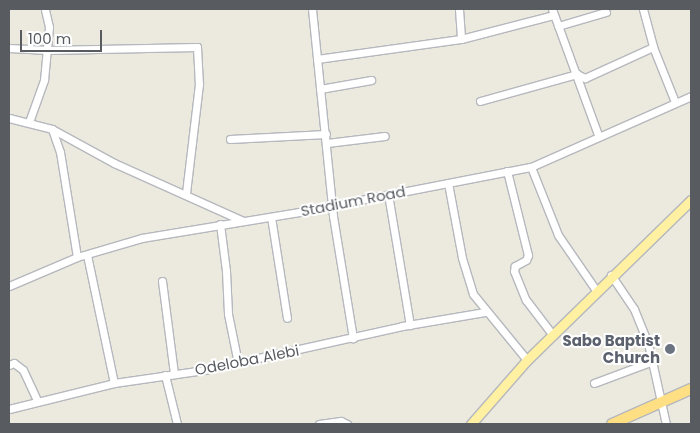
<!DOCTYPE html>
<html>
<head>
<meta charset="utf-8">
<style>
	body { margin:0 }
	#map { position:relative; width:700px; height:433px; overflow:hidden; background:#ece9df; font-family:Poppins,sans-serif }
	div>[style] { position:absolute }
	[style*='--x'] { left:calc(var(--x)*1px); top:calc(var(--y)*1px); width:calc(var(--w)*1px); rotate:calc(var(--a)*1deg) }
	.roads { filter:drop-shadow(1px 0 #b5b8bd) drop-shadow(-1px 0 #b5b8bd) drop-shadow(0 1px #b5b8bd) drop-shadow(0 -1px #b5b8bd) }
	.minor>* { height:7px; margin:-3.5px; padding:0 3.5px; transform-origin:3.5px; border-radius:3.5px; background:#fff }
	.major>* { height:9px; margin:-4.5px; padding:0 4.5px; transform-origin:4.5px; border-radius:4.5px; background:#fff0a2 }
	.highway>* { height:10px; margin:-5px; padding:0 5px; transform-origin:5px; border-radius:5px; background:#ffdf84 }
	.dots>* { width:14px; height:14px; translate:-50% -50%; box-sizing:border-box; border:2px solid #fff; border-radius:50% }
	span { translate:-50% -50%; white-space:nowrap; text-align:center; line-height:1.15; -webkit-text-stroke:4px #fff; paint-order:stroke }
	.street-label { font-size:15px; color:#585c61 }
	.worship-label { font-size:15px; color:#5b616d; font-weight:700 }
	.right { translate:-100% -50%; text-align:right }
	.frame { position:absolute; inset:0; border:10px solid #585c61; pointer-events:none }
	.scale { position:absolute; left:20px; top:30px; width:82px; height:22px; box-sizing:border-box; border:2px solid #585c61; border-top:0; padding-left:6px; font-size:15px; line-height:18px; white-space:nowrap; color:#585c61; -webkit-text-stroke:4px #fff; paint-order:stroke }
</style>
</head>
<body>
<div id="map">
	<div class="roads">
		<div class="minor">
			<div style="--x:312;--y:9;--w:208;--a:84.2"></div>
			<div style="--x:333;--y:216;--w:124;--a:80.7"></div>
			<div style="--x:459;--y:9;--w:30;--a:86"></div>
			<div style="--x:552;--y:9;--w:134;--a:69.9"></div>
			<div style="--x:643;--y:9;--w:39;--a:75"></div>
			<div style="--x:653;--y:47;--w:59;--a:68.2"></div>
			<div style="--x:558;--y:26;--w:50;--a:-16.3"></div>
			<div style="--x:9;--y:48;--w:39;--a:3"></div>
			<div style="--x:48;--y:50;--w:149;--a:-1.2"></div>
			<div style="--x:197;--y:47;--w:37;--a:87"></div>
			<div style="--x:199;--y:84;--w:110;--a:96.8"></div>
			<div style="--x:317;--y:59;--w:145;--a:-7.9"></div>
			<div style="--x:461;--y:39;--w:96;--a:-14.5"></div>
			<div style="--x:320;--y:89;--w:52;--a:-10"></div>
			<div style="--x:480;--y:101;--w:101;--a:-15.6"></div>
			<div style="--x:577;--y:74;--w:9;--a:27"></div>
			<div style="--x:585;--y:78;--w:75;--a:-24.5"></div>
			<div style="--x:9;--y:118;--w:44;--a:14.3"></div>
			<div style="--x:52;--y:129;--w:71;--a:28.7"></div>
			<div style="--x:114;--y:163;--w:141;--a:24.2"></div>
			<div style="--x:29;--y:122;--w:45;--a:-70.3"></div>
			<div style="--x:44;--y:80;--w:53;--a:-84.6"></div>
			<div style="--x:49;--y:27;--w:18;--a:-103"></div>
			<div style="--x:52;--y:129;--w:24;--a:71"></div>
			<div style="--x:60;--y:152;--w:106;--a:80.8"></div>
			<div style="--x:230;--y:139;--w:96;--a:-3"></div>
			<div style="--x:327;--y:143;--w:58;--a:-6.9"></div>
			<div style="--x:531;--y:167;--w:73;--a:68.3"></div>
			<div style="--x:558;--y:235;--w:67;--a:55.4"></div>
			<div style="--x:507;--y:171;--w:87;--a:76"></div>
			<div style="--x:528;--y:255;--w:5;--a:112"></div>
			<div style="--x:526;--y:260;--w:13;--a:151"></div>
			<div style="--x:515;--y:266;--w:5;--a:101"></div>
			<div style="--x:514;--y:271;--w:31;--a:68"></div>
			<div style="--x:526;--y:300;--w:43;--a:52.6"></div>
			<div style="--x:448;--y:183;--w:76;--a:79.4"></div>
			<div style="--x:462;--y:258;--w:38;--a:73"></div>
			<div style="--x:473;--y:294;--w:85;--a:50.7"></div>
			<div style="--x:388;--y:194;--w:133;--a:80.5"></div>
			<div style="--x:271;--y:217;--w:102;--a:81"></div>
			<div style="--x:220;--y:224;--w:47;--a:82.7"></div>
			<div style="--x:226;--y:271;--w:43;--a:87.3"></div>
			<div style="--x:228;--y:314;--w:50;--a:78.5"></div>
			<div style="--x:87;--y:255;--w:131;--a:78.1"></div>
			<div style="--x:611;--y:275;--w:41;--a:55.9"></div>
			<div style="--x:634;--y:309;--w:37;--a:68"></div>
			<div style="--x:648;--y:343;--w:83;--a:77.5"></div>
			<div style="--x:162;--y:281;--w:94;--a:82.6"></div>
			<div style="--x:9;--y:286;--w:74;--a:-23.1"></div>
			<div style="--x:77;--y:257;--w:68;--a:-16.3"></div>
			<div style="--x:142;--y:238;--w:159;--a:-9.4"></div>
			<div style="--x:299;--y:212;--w:236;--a:-11"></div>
			<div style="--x:531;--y:167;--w:175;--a:-23.9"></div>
			<div style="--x:9;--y:365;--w:5;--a:-22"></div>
			<div style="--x:14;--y:363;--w:11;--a:38"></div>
			<div style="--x:23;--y:370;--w:33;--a:65"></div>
			<div style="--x:165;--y:375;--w:50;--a:76.2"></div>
			<div style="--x:594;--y:383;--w:63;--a:-20.4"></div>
			<div style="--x:9;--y:409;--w:108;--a:-13.9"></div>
			<div style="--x:114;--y:383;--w:91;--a:-8.2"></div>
			<div style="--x:204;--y:370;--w:203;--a:-12.5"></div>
			<div style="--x:402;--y:326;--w:84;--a:-9.6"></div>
			<div style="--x:319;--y:424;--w:22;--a:-8"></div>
			<div style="--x:341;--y:421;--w:7;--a:27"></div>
		</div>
		<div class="major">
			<div style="--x:471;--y:424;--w:85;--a:-48.8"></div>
			<div style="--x:527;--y:360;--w:229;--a:-44.3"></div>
		</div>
		<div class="highway">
			<div style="--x:612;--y:424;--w:86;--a:-23.9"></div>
		</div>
	</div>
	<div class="dots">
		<div style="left:670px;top:349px;background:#6b7280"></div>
	</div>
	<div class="street-label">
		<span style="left:353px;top:201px;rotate:-11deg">Stadium Road</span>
		<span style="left:247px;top:360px;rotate:-11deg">Odeloba Alebi</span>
	</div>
	<div class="worship-label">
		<span class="right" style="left:660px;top:349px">Sabo Baptist<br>Church</span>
	</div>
	<div class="frame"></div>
	<div class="scale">100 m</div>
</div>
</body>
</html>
